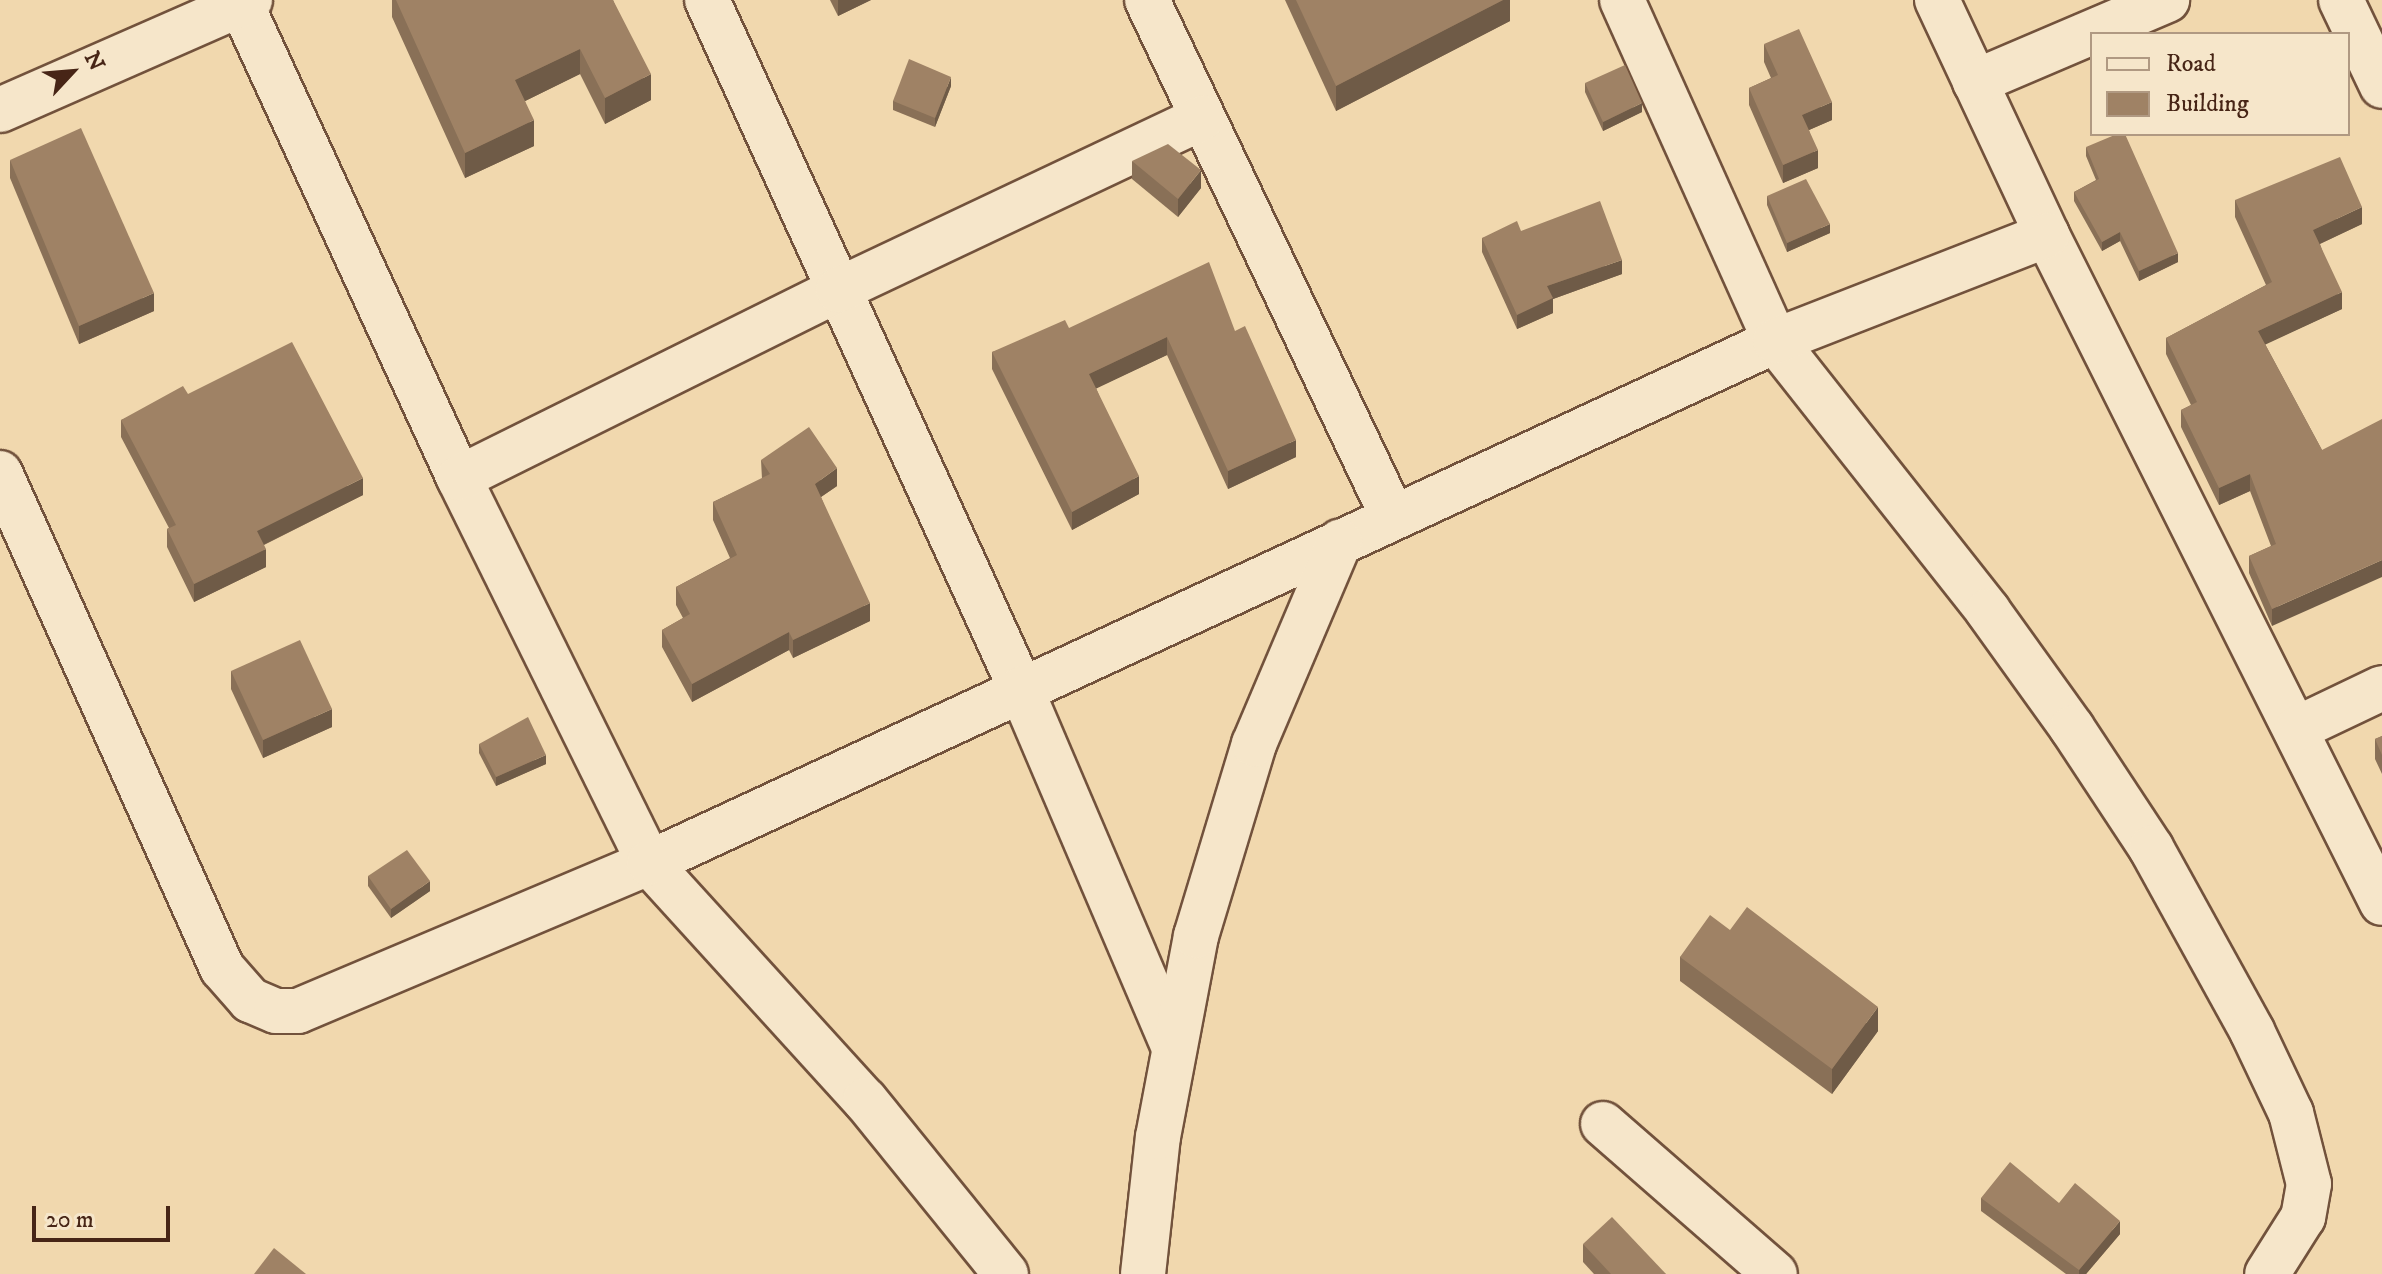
<!DOCTYPE html>
<html>
<head>
<meta charset="utf-8">
<style>
	body { margin:0 }
	#map { position:relative; width:2382px; height:1274px; overflow:hidden; background:#f1d8ae; font-family:"IM FELL DW Pica",serif }
	div>[style] { position:absolute }
	[style*='--x'] { left:calc(var(--x)*1px); top:calc(var(--y)*1px); width:calc(var(--w)*1px); rotate:calc(var(--a)*1deg) }
	.roads { filter:drop-shadow(2px 0 #72523c) drop-shadow(-2px 0 #72523c) drop-shadow(0 2px #72523c) drop-shadow(0 -2px #72523c) }
	.minor>* { height:44px; margin:-22px; padding:0 22px; transform-origin:22px; border-radius:22px; background:#f6e6ca }
	.wall>* { inset:0; background:#897057 }
	.shaded-wall>* { inset:0; background:#6f5b47 }
	.building>* { inset:0; background:#9f8265 }
	span { translate:-50% -50%; white-space:nowrap; text-align:center; line-height:1.15; -webkit-text-stroke:7px #f6e6ca; paint-order:stroke }
	.legend { position:absolute; left:2090px; top:32px; width:260px; height:104px; box-sizing:border-box; background:#f6e6ca; border:2px solid #b09982; margin:0; padding:10px 14px; list-style:none; font-size:24px; color:#472516 }
	.legend li { display:flex; align-items:center; gap:16px; height:40px }
	.legend b { width:40px; border:2px solid #b09982 }
	.north { position:absolute; left:32px; top:32px; width:80px; height:80px; -webkit-text-stroke:6px #f6e6ca; paint-order:stroke; rotate:64deg; font-size:22px; font-weight:700; line-height:32px; text-align:center; color:#472516 }
	.north::after { content:''; display:block; margin:auto; width:28px; height:36px; background:#472516; clip-path:polygon(50% 0,100% 100%,50% 72%,0 100%) }
	.scale { position:absolute; left:32px; top:1206px; width:138px; height:36px; box-sizing:border-box; border:4px solid #472516; border-top:0; padding-left:10px; font-size:24px; line-height:28px; white-space:nowrap; color:#472516; -webkit-text-stroke:6px #f6e6ca; paint-order:stroke }
</style>
</head>
<body>
<div id="map">
	<div class="roads">
		<div class="minor">
			<div style="--x:707;--y:0;--w:757;--a:65.5"></div>
			<div style="--x:1021;--y:689;--w:389;--a:66.9"></div>
			<div style="--x:1147;--y:0;--w:570;--a:64.56"></div>
			<div style="--x:1622;--y:0;--w:374;--a:65.8"></div>
			<div style="--x:1775;--y:341;--w:344;--a:51.7"></div>
			<div style="--x:1988;--y:611;--w:144;--a:54.3"></div>
			<div style="--x:2072;--y:728;--w:144;--a:56.6"></div>
			<div style="--x:2151;--y:848;--w:209;--a:61.1"></div>
			<div style="--x:2252;--y:1031;--w:91;--a:64.6"></div>
			<div style="--x:2291;--y:1113;--w:73;--a:75.8"></div>
			<div style="--x:2309;--y:1184;--w:34;--a:100"></div>
			<div style="--x:2303;--y:1217;--w:67;--a:122.3"></div>
			<div style="--x:1937;--y:0;--w:259;--a:64.9"></div>
			<div style="--x:2047;--y:235;--w:747;--a:63.37"></div>
			<div style="--x:2341;--y:0;--w:95;--a:64.5"></div>
			<div style="--x:241;--y:4;--w:522;--a:65.3"></div>
			<div style="--x:459;--y:478;--w:429;--a:63.7"></div>
			<div style="--x:649;--y:863;--w:321;--a:47.7"></div>
			<div style="--x:865;--y:1100;--w:224;--a:51"></div>
			<div style="--x:1975;--y:82;--w:209;--a:-23.1"></div>
			<div style="--x:0;--y:110;--w:273;--a:-23.7"></div>
			<div style="--x:0;--y:473;--w:543;--a:65.84"></div>
			<div style="--x:222;--y:968;--w:43;--a:48.8"></div>
			<div style="--x:250;--y:1000;--w:28;--a:23"></div>
			<div style="--x:276;--y:1011;--w:22;--a:0"></div>
			<div style="--x:298;--y:1011;--w:381;--a:-22.9"></div>
			<div style="--x:649;--y:863;--w:1241;--a:-24.87"></div>
			<div style="--x:1775;--y:341;--w:292;--a:-21.3"></div>
			<div style="--x:459;--y:478;--w:423;--a:-26.4"></div>
			<div style="--x:838;--y:290;--w:403;--a:-25.3"></div>
			<div style="--x:2296;--y:729;--w:95;--a:-25.5"></div>
			<div style="--x:1603;--y:1124;--w:228;--a:41.1"></div>
			<div style="--x:1143;--y:1274;--w:138;--a:-83.8"></div>
			<div style="--x:1158;--y:1137;--w:205;--a:-79.3"></div>
			<div style="--x:1196;--y:936;--w:201;--a:-73.2"></div>
			<div style="--x:1254;--y:744;--w:220;--a:-67"></div>
		</div>
	</div>
	<div class="wall">
		<div style="clip-path:polygon(392px 0,613px 0,651px 100px,605px 124px,580px 74px,525px 101px,534px 146px,465px 178px,392px 17px)"></div>
		<div style="clip-path:polygon(830px 0,871px 0,838px 16px)"></div>
		<div style="clip-path:polygon(1285px 0,1510px 0,1510px 21px,1336px 111px)"></div>
		<div style="clip-path:polygon(1764px 44px,1832px 120px,1809px 130px,1818px 168px,1783px 183px,1749px 105px,1749px 88px,1771px 78px,1764px 62px)"></div>
		<div style="clip-path:polygon(1585px 83px,1642px 112px,1603px 131px,1585px 92px)"></div>
		<div style="clip-path:polygon(951px 86px,935px 127px,893px 110px,893px 101px)"></div>
		<div style="clip-path:polygon(2086px 147px,2178px 262px,2139px 281px,2120px 241px,2102px 251px,2074px 201px,2074px 192px,2096px 180px,2086px 156px)"></div>
		<div style="clip-path:polygon(10px 160px,154px 311px,79px 344px,10px 178px)"></div>
		<div style="clip-path:polygon(1132px 161px,1201px 188px,1178px 217px,1132px 179px)"></div>
		<div style="clip-path:polygon(1767px 196px,1830px 233px,1787px 252px,1767px 205px)"></div>
		<div style="clip-path:polygon(2235px 200px,2362px 224px,2320px 244px,2342px 309px,2265px 344px,2322px 450px,2272px 626px,2249px 573px,2249px 556px,2271px 546px,2250px 491px,2219px 505px,2181px 427px,2181px 410px,2191px 405px,2166px 354px,2166px 338px,2266px 285px,2235px 217px)"></div>
		<div style="clip-path:polygon(1521px 231px,1622px 274px,1553px 299px,1553px 313px,1517px 329px,1482px 252px,1482px 238px)"></div>
		<div style="clip-path:polygon(1069px 328px,1235px 331px,1296px 457px,1228px 489px,1167px 355px,1096px 388px,1139px 494px,1072px 530px,992px 369px,992px 352px)"></div>
		<div style="clip-path:polygon(188px 394px,363px 495px,264px 545px,266px 567px,194px 602px,167px 547px,167px 529px,169px 528px,121px 437px,121px 420px)"></div>
		<div style="clip-path:polygon(761px 460px,837px 486px,821px 497px,870px 621px,793px 658px,789px 650px,692px 702px,662px 647px,662px 630px,683px 618px,676px 605px,676px 587px,730px 558px,713px 520px,713px 502px,762px 479px)"></div>
		<div style="clip-path:polygon(231px 671px,332px 727px,263px 758px,231px 689px)"></div>
		<div style="clip-path:polygon(2382px 736px,2382px 774px,2375px 759px,2375px 739px)"></div>
		<div style="clip-path:polygon(479px 744px,546px 764px,496px 786px,479px 753px)"></div>
		<div style="clip-path:polygon(368px 876px,430px 891px,391px 918px,368px 886px)"></div>
		<div style="clip-path:polygon(1730px 930px,1878px 1031px,1832px 1094px,1680px 981px,1680px 957px)"></div>
		<div style="clip-path:polygon(1981px 1198px,2059px 1203px,2120px 1234px,2086px 1274px,2066px 1274px,1981px 1211px)"></div>
		<div style="clip-path:polygon(1583px 1244px,1666px 1274px,1594px 1274px,1583px 1262px)"></div>
	</div>
	<div class="shaded-wall">
		<div style="clip-path:polygon(838px 0,871px 0,838px 16px)"></div>
		<div style="clip-path:polygon(1503px 0,1510px 0,1510px 21px,1336px 111px,1336px 86px)"></div>
		<div style="clip-path:polygon(580px 49px,580px 74px,515px 106px,515px 80px)"></div>
		<div style="clip-path:polygon(651px 74px,651px 100px,605px 124px,605px 98px)"></div>
		<div style="clip-path:polygon(951px 77px,951px 86px,935px 127px,935px 118px)"></div>
		<div style="clip-path:polygon(1832px 102px,1832px 120px,1802px 133px,1802px 115px)"></div>
		<div style="clip-path:polygon(1642px 103px,1642px 112px,1603px 131px,1603px 122px)"></div>
		<div style="clip-path:polygon(534px 120px,534px 146px,465px 178px,465px 153px)"></div>
		<div style="clip-path:polygon(1818px 150px,1818px 168px,1783px 183px,1783px 165px)"></div>
		<div style="clip-path:polygon(1201px 170px,1201px 188px,1178px 217px,1178px 199px)"></div>
		<div style="clip-path:polygon(2362px 207px,2362px 224px,2313px 247px,2313px 230px)"></div>
		<div style="clip-path:polygon(1830px 224px,1830px 233px,1787px 252px,1787px 243px)"></div>
		<div style="clip-path:polygon(2120px 232px,2120px 241px,2102px 251px,2102px 242px)"></div>
		<div style="clip-path:polygon(2178px 253px,2178px 262px,2139px 281px,2139px 271px)"></div>
		<div style="clip-path:polygon(1622px 260px,1622px 274px,1553px 299px,1553px 313px,1517px 329px,1517px 315px,1547px 286px)"></div>
		<div style="clip-path:polygon(2342px 292px,2342px 309px,2258px 348px,2258px 331px)"></div>
		<div style="clip-path:polygon(154px 293px,154px 311px,79px 344px,79px 326px)"></div>
		<div style="clip-path:polygon(1167px 337px,1167px 355px,1089px 392px,1089px 374px)"></div>
		<div style="clip-path:polygon(1296px 440px,1296px 457px,1228px 489px,1228px 471px)"></div>
		<div style="clip-path:polygon(837px 468px,837px 486px,815px 501px,815px 484px)"></div>
		<div style="clip-path:polygon(2250px 474px,2250px 491px,2219px 505px,2219px 488px)"></div>
		<div style="clip-path:polygon(1139px 476px,1139px 494px,1072px 530px,1072px 512px)"></div>
		<div style="clip-path:polygon(363px 478px,363px 495px,257px 548px,257px 531px)"></div>
		<div style="clip-path:polygon(266px 549px,266px 567px,194px 602px,194px 584px)"></div>
		<div style="clip-path:polygon(2382px 560px,2382px 577px,2272px 626px,2272px 609px)"></div>
		<div style="clip-path:polygon(870px 603px,870px 621px,793px 658px,793px 640px)"></div>
		<div style="clip-path:polygon(789px 632px,789px 650px,692px 702px,692px 684px)"></div>
		<div style="clip-path:polygon(332px 709px,332px 727px,263px 758px,263px 740px)"></div>
		<div style="clip-path:polygon(546px 755px,546px 764px,496px 786px,496px 777px)"></div>
		<div style="clip-path:polygon(430px 881px,430px 891px,391px 918px,391px 909px)"></div>
		<div style="clip-path:polygon(1878px 1007px,1878px 1031px,1832px 1094px,1832px 1069px)"></div>
		<div style="clip-path:polygon(2120px 1221px,2120px 1234px,2086px 1274px,2079px 1274px,2079px 1270px)"></div>
	</div>
	<div class="building">
		<div style="clip-path:polygon(396px 0,613px 0,651px 74px,605px 98px,580px 49px,515px 80px,534px 120px,465px 153px)"></div>
		<div style="clip-path:polygon(1296px 0,1503px 0,1336px 86px)"></div>
		<div style="clip-path:polygon(1799px 29px,1832px 102px,1802px 115px,1818px 150px,1783px 165px,1749px 88px,1778px 75px,1764px 44px)"></div>
		<div style="clip-path:polygon(909px 59px,951px 77px,935px 118px,893px 101px)"></div>
		<div style="clip-path:polygon(1625px 65px,1642px 103px,1603px 122px,1585px 83px)"></div>
		<div style="clip-path:polygon(81px 128px,154px 293px,79px 326px,10px 160px)"></div>
		<div style="clip-path:polygon(2117px 134px,2125px 134px,2178px 253px,2139px 271px,2120px 232px,2102px 242px,2074px 192px,2099px 179px,2086px 147px)"></div>
		<div style="clip-path:polygon(1168px 144px,1201px 170px,1178px 199px,1132px 161px)"></div>
		<div style="clip-path:polygon(2340px 157px,2362px 207px,2313px 230px,2342px 292px,2258px 331px,2322px 450px,2382px 419px,2382px 560px,2272px 609px,2249px 556px,2276px 544px,2250px 474px,2219px 488px,2181px 410px,2197px 402px,2166px 338px,2272px 282px,2235px 200px)"></div>
		<div style="clip-path:polygon(1806px 179px,1830px 224px,1787px 243px,1767px 196px)"></div>
		<div style="clip-path:polygon(1600px 201px,1622px 260px,1547px 286px,1553px 298px,1517px 315px,1482px 238px,1517px 221px,1521px 231px)"></div>
		<div style="clip-path:polygon(1209px 262px,1235px 331px,1245px 326px,1296px 440px,1228px 471px,1167px 337px,1089px 374px,1139px 476px,1072px 512px,992px 352px,1065px 320px,1069px 328px)"></div>
		<div style="clip-path:polygon(292px 342px,363px 478px,257px 531px,266px 549px,194px 584px,167px 529px,176px 525px,121px 420px,183px 386px,188px 394px)"></div>
		<div style="clip-path:polygon(809px 427px,837px 468px,815px 484px,870px 603px,793px 640px,789px 632px,692px 684px,662px 630px,690px 614px,676px 587px,737px 555px,713px 502px,770px 474px,761px 460px)"></div>
		<div style="clip-path:polygon(300px 640px,332px 709px,263px 740px,231px 671px)"></div>
		<div style="clip-path:polygon(528px 717px,546px 755px,496px 777px,479px 744px)"></div>
		<div style="clip-path:polygon(2382px 736px,2382px 755px,2375px 739px)"></div>
		<div style="clip-path:polygon(407px 850px,430px 881px,391px 909px,368px 876px)"></div>
		<div style="clip-path:polygon(1747px 907px,1878px 1007px,1832px 1069px,1680px 957px,1710px 915px,1730px 930px)"></div>
		<div style="clip-path:polygon(2010px 1162px,2059px 1203px,2075px 1183px,2120px 1221px,2079px 1270px,1981px 1198px)"></div>
		<div style="clip-path:polygon(1612px 1217px,1666px 1274px,1611px 1274px,1583px 1244px)"></div>
		<div style="clip-path:polygon(274px 1248px,306px 1274px,254px 1274px)"></div>
	</div>
	<ul class="legend">
	<li><b style="height:10px;background:#f6e6ca"></b>Road</li>
	<li><b style="height:22px;background:#9f8265"></b>Building</li>
	</ul>
	<div class="north">N</div>
	<div class="scale">20 m</div>
</div>
</body>
</html>
